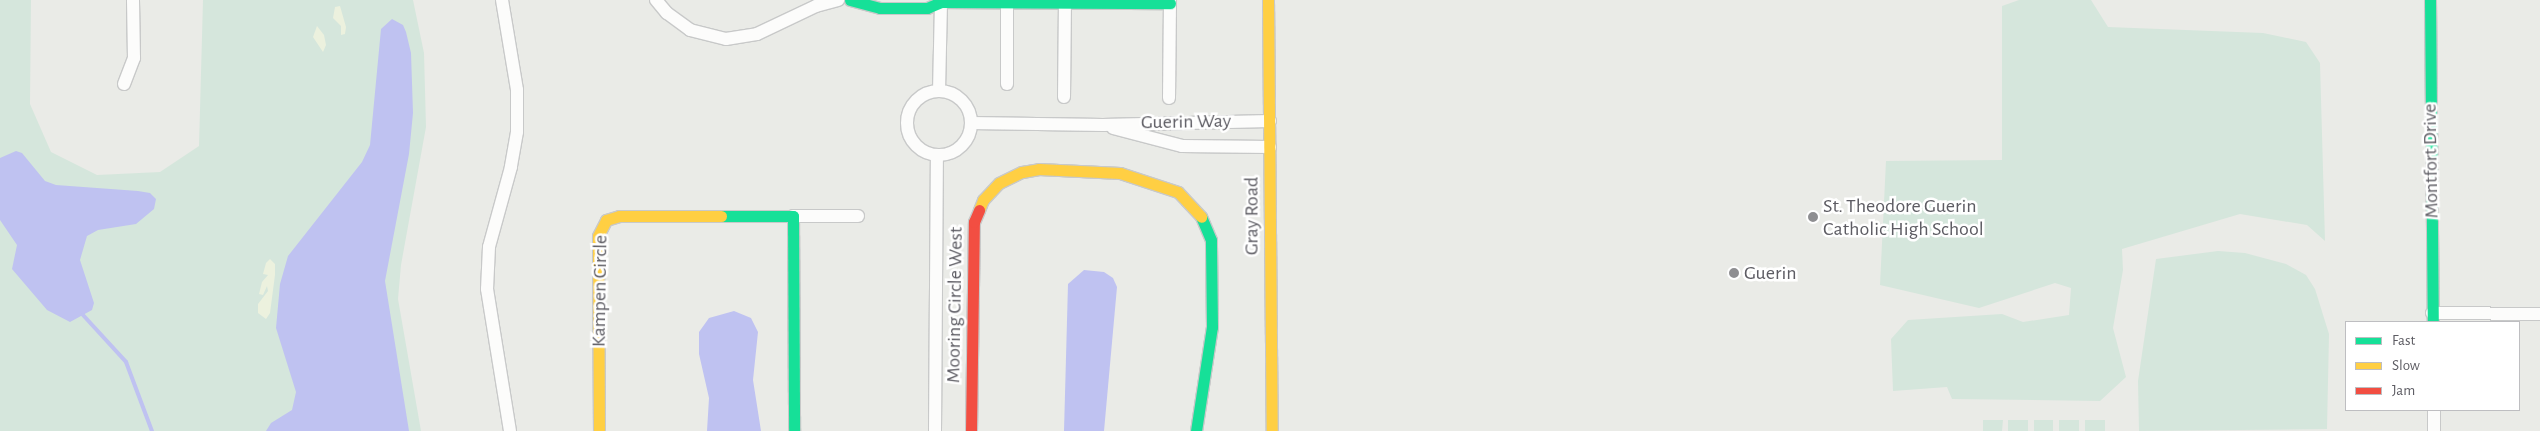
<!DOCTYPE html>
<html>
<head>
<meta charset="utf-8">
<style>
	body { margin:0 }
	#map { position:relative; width:2540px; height:431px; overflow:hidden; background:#eaebe7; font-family:"Alegreya Sans",sans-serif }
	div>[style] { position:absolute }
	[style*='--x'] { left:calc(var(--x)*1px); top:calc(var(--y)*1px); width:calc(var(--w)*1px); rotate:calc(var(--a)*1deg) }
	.green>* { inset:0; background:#d5e6dc }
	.sand>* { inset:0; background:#ecf1de }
	.water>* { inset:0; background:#bfc2f1 }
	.stream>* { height:4px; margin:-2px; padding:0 2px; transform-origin:2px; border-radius:2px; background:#bfc2f1 }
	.roads { filter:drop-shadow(1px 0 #c8c9c9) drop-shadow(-1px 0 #c8c9c9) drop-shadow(0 1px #c8c9c9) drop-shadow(0 -1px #c8c9c9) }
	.street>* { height:12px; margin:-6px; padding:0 6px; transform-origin:6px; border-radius:6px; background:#fcfcfb }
	.street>.ring { margin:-6px; padding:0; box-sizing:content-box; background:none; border:12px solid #fcfcfb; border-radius:50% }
	.fast>* { height:11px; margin:-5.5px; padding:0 5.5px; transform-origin:5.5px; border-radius:5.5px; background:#16e098 }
	.slow>* { height:11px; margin:-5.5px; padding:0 5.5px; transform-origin:5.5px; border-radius:5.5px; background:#ffcf43 }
	.jam>* { height:11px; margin:-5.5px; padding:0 5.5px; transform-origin:5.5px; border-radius:5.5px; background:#f24e42 }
	.dots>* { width:14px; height:14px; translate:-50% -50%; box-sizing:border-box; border:2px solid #fff; border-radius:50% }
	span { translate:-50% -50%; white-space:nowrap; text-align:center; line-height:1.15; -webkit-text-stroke:5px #fff; paint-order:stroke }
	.street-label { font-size:20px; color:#5d5c63 }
	.poi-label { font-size:20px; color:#5d5c63 }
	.left { translate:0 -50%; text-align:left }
	.legend { position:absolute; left:2345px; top:321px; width:175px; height:90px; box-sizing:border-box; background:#fff; border:1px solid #bebec1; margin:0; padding:6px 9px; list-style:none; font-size:15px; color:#5d5c63 }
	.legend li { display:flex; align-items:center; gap:10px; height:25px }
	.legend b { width:25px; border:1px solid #bebec1 }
</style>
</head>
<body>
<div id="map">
	<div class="green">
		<div style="clip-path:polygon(0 0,31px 0,30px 104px,51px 152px,97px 175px,160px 172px,199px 146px,203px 0,413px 0,424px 53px,426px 127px,401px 265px,398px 299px,421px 431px,0 431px)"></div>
		<div style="clip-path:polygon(2019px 0,2091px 0,2108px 27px,2263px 33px,2306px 42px,2320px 63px,2325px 241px,2307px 225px,2240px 214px,2122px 249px,2123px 270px,2113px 328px,2126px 377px,2100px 401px,1952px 399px,1947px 387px,1893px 391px,1891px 339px,1908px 320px,2002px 314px,2023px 322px,2069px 315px,2071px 288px,2055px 283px,1979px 308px,1880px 285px,1886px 161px,2002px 160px,2002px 6px)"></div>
		<div style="clip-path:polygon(2218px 251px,2245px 253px,2286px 264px,2306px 275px,2315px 289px,2329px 334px,2327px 429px,2139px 431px,2138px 381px,2156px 259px)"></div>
		<div style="clip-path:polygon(1983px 420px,2003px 420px,2002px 431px,1983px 431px)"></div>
		<div style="clip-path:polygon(2008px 420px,2028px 420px,2028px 431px,2008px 431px)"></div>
		<div style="clip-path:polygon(2034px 420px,2053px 420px,2053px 431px,2034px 431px)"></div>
		<div style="clip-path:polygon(2059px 420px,2079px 420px,2079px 431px,2059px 431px)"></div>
		<div style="clip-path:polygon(2085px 420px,2105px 420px,2105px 431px,2085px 431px)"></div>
	</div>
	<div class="sand">
		<div style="clip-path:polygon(340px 6px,346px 27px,345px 34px,341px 35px,341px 26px,333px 18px,335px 7px)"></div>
		<div style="clip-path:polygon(317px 26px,324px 35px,326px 45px,323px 52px,313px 37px)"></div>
		<div style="clip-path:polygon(270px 259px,275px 264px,275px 275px,270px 313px,266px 319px,258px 313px,258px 304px,268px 291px,267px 286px,263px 295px,259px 294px,262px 282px,268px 275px,263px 274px,266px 263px)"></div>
	</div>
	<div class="water">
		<div style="clip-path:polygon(392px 19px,403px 25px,406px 32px,411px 53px,413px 113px,409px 154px,385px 281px,409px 431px,266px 431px,271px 423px,292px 410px,296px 392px,276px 328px,280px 284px,288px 256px,362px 162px,370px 145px,381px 29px)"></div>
		<div style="clip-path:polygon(16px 151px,22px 153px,45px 181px,56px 185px,138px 191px,150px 193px,156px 199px,154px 209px,136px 224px,98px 230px,87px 236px,80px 260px,94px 303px,92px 310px,70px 322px,47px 310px,12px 269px,17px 245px,0 220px,0 158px)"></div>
		<div style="clip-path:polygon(1084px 270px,1104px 272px,1113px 278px,1117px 287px,1104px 431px,1064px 431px,1068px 284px)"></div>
		<div style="clip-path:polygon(734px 311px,751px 318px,758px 332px,753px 380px,761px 431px,707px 431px,709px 398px,699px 354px,699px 332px,709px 318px)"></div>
	</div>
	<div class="stream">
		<div style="--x:83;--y:315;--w:64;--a:47.5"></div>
		<div style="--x:126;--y:362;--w:74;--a:69.4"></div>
	</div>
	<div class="roads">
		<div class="street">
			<div style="--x:502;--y:0;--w:91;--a:80.5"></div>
			<div style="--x:517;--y:90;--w:42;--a:90"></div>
			<div style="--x:517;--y:132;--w:36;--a:100"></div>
			<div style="--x:511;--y:167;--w:83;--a:105.4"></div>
			<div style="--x:489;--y:247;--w:42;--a:92.7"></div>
			<div style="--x:487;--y:289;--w:144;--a:80.8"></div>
			<div style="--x:656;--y:0;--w:17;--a:50"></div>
			<div style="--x:667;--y:13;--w:29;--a:36"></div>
			<div style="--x:690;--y:30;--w:37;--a:14"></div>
			<div style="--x:726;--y:39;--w:31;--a:-9"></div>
			<div style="--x:757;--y:34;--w:65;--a:-25.4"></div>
			<div style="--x:816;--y:6;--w:23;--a:-15"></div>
			<div style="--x:124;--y:84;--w:28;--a:-69"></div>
			<div style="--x:134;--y:58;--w:58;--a:-91"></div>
			<div style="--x:1007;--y:84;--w:82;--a:-90"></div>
			<div class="ring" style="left:907px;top:91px;width:52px;height:52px"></div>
			<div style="--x:939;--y:91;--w:91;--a:-88.7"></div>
			<div style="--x:1064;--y:97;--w:94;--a:-89.4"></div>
			<div style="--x:1169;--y:98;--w:98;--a:-89.4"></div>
			<div style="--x:971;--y:123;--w:132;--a:0.9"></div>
			<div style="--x:1103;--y:125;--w:167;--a:-1.4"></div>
			<div style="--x:1113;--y:128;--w:71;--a:14.6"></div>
			<div style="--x:1182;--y:146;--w:88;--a:0.7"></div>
			<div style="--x:793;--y:216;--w:65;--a:0"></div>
			<div style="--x:2432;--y:313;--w:108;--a:0.5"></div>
			<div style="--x:2434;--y:410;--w:21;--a:90"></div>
			<div style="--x:935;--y:431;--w:276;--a:-89.6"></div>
		</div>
		<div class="fast">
			<div style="--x:850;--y:0;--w:31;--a:15"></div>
			<div style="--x:880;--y:8;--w:47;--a:0"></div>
			<div style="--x:927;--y:8;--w:15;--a:-23"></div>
			<div style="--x:941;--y:2;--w:229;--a:0.3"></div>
			<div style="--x:2430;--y:0;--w:322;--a:89.5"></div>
			<div style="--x:721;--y:216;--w:72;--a:0"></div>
			<div style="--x:793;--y:216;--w:215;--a:89.7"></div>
			<div style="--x:1196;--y:431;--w:105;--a:-81.3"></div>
			<div style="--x:1212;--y:327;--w:87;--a:-90.7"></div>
			<div style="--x:1211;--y:240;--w:25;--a:-113"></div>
		</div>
		<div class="slow">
			<div style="--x:1268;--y:0;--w:431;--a:89.5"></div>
			<div style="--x:979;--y:210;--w:11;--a:-68"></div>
			<div style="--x:983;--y:200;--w:23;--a:-47"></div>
			<div style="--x:999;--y:183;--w:25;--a:-26"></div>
			<div style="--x:1022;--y:172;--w:17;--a:-10"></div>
			<div style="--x:1039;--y:169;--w:81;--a:2.8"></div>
			<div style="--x:1120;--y:173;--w:61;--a:18.1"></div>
			<div style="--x:1178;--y:192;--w:34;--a:47"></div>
			<div style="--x:599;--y:431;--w:195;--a:-90.3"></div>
			<div style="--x:598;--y:236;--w:18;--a:-63"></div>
			<div style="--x:606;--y:220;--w:14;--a:-17"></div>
			<div style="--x:619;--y:216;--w:102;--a:0"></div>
		</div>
		<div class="jam">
			<div style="--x:971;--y:431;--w:209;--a:-89.2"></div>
			<div style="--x:974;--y:222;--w:13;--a:-67"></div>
		</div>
	</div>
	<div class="dots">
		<div style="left:1813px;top:217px;background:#8e8e91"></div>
		<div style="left:1734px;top:273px;background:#8e8e91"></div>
	</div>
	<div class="street-label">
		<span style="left:1186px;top:122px;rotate:-1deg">Guerin Way</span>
		<span style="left:2431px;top:161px;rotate:-91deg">Montfort Drive</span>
		<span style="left:1252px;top:216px;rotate:-90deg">Gray Road</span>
		<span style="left:600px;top:291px;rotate:-89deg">Kampen Circle</span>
		<span style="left:955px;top:305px;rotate:-89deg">Mooring Circle West</span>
	</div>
	<div class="poi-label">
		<span class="left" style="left:1823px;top:218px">St. Theodore Guerin<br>Catholic High School</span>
		<span class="left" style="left:1744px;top:273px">Guerin</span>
	</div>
	<ul class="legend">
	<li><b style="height:6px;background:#16e098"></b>Fast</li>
	<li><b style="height:6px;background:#ffcf43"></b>Slow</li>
	<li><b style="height:6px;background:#f24e42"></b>Jam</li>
	</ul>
</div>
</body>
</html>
